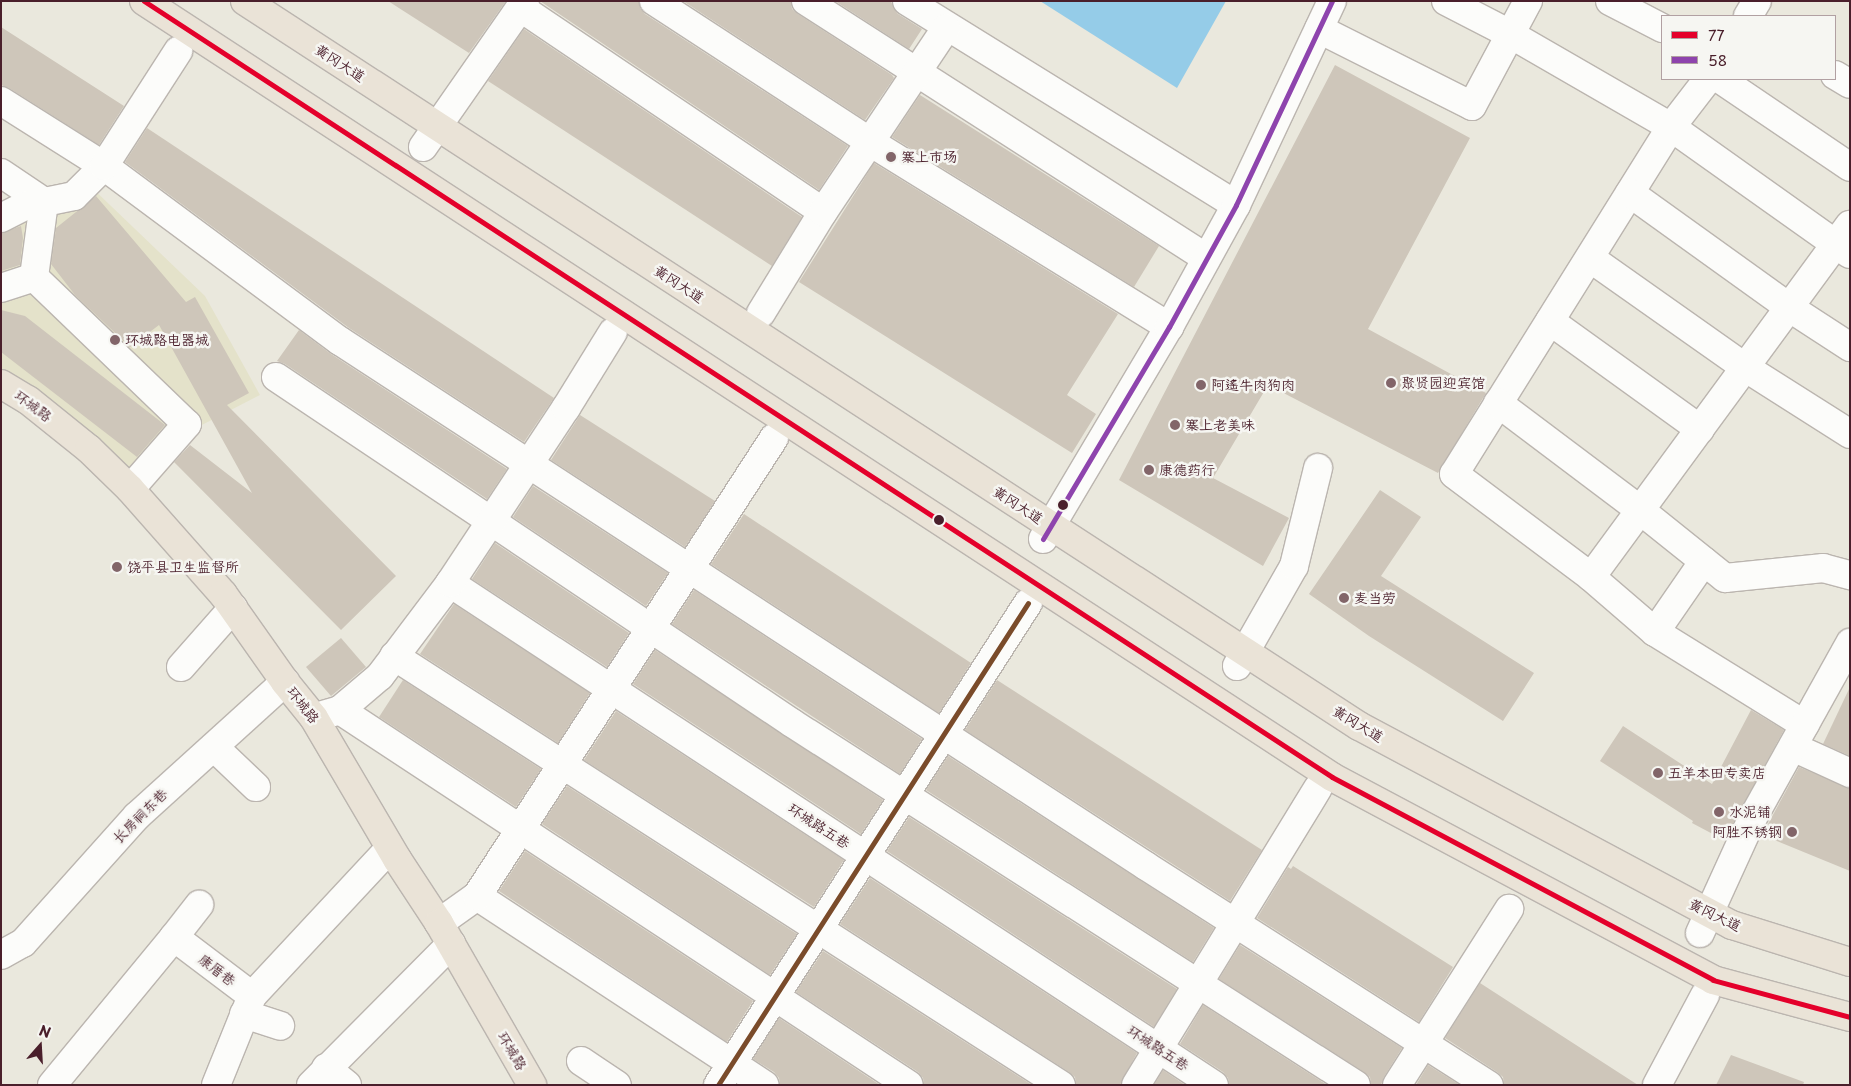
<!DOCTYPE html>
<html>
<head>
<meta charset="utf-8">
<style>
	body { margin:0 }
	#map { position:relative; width:1851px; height:1086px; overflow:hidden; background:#eae8dd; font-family:"Playpen Sans","LXGW WenKai TC",sans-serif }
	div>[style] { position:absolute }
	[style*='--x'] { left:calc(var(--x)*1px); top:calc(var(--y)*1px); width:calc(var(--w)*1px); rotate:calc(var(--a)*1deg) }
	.built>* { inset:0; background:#e4e2ca }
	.water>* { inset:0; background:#95cce8 }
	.building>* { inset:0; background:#cec6ba }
	.roads { filter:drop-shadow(1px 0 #bbb5af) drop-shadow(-1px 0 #bbb5af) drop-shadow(0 1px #bbb5af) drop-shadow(0 -1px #bbb5af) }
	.minor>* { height:28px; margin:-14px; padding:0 14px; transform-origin:14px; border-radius:14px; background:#fcfcfa }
	.major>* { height:28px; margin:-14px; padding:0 14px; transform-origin:14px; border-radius:14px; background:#eae3d7 }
	.bus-1>* { height:5px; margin:-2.5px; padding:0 2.5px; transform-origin:2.5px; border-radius:2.5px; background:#e4002b }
	.bus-2>* { height:5px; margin:-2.5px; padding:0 2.5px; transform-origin:2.5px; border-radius:2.5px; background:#8e44ad }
	.bus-3>* { height:5px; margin:-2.5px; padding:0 2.5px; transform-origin:2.5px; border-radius:2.5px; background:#7a4b2a }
	.dots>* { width:14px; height:14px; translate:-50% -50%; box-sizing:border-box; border:2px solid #f6f6f2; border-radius:50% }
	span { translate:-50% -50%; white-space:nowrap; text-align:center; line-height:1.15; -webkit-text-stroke:5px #f6f6f2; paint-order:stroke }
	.street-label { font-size:14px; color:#4a1f2b }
	.poi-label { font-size:14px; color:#4a1f2b }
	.left { translate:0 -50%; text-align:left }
	.right { translate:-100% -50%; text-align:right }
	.frame { position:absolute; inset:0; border:2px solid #4a1f2b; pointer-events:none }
	.legend { position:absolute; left:1661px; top:15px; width:175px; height:65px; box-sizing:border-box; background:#f6f6f2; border:1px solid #b1a0a2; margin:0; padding:6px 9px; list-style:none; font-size:15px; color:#4a1f2b }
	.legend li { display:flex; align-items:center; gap:10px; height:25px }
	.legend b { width:25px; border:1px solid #b1a0a2 }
	.north { position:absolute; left:15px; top:1021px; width:50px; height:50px; -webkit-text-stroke:4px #f6f6f2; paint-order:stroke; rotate:19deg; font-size:14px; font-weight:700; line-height:20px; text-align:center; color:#4a1f2b }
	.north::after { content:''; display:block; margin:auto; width:18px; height:22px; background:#4a1f2b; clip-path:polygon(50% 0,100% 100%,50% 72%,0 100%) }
</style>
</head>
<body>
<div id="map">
	<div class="built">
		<div style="clip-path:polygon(87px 183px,205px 296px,260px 395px,196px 428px,138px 497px,1px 384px,1px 218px)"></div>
	</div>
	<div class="water">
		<div style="clip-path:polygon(1040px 1px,1226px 1px,1177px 88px)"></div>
	</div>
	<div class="building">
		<div style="clip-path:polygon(388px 1px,506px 1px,469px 53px)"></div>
		<div style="clip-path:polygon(540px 1px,639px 1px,640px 8px,645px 14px,848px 146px,819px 190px)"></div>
		<div style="clip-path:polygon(683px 1px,791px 1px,792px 9px,798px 14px,892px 75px,894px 78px,865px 120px)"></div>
		<div style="clip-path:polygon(835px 1px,891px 1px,894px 9px,898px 14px,922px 29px,909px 49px)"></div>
		<div style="clip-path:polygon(1px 27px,124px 106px,99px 145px,9px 88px,1px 85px)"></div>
		<div style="clip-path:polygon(524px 29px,802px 217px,772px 266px,488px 81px)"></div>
		<div style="clip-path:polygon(1335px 65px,1470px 138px,1368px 329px,1486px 393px,1438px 473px,1268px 385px,1213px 478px,1289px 518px,1263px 566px,1119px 480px)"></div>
		<div style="clip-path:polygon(920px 95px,1159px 246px,1134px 287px,892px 137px)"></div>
		<div style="clip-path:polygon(147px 128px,554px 398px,524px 442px,349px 328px,125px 162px)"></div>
		<div style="clip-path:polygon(874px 163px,1118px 314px,1067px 395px,1096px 414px,1072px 453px,799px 282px)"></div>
		<div style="clip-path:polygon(96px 196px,186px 302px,195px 297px,249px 393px,227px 405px,396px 576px,341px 630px,174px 462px,190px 445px,252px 493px,159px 325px,130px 347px,75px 295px,51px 264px,56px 228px)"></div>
		<div style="clip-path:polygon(21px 226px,23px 238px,20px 265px,1px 271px,1px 233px)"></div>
		<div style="clip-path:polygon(1px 310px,25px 316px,165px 425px,137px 457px,1px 352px)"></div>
		<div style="clip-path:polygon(299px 330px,331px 354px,507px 469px,487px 499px,285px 364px,277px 361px)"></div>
		<div style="clip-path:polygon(580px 415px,715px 501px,685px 547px,551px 460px)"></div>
		<div style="clip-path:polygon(533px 486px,668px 573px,646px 606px,513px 517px)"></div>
		<div style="clip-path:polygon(1380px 490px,1421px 517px,1381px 576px,1534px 673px,1503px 721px,1369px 636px,1309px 594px)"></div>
		<div style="clip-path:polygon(744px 514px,971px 663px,939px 713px,711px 564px)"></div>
		<div style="clip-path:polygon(495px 543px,629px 633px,607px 667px,472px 579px)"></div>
		<div style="clip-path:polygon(694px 590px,922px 739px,900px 774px,672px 624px)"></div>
		<div style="clip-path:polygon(454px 604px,590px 693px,558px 743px,420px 654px)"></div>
		<div style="clip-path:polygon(341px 638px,366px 667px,331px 696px,306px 667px)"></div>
		<div style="clip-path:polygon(655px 650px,883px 800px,861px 834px,633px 684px)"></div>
		<div style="clip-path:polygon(403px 680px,541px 769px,516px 807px,379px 717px)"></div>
		<div style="clip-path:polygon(997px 680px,1262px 850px,1230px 901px,965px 730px)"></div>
		<div style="clip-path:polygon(1850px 687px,1850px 756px,1823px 744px)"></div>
		<div style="clip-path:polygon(1751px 710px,1784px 730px,1724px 840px,1692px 823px,1693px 821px,1600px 761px,1623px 726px,1712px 784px)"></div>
		<div style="clip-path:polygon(616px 711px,844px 860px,814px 907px,584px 760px)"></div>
		<div style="clip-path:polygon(948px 756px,1214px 928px,1193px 962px,926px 790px)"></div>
		<div style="clip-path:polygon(1799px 767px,1850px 788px,1850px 871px,1762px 835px)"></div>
		<div style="clip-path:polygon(567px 786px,797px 934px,770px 975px,542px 824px)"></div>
		<div style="clip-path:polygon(909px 817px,1177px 989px,1154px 1027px,887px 851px)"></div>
		<div style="clip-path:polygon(525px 851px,753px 1001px,727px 1042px,499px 891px)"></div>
		<div style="clip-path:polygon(1293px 866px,1453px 967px,1419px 1022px,1257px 918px,1288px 867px,1291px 869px)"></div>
		<div style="clip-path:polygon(870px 878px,1137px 1053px,1120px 1085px,1076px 1085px,1075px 1077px,1069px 1072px,840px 924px)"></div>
		<div style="clip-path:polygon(1240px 945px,1402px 1048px,1384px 1077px,1381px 1085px,1371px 1085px,1370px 1077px,1364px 1072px,1219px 979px)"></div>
		<div style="clip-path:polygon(823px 951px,1032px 1085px,924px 1085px,923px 1078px,918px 1072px,796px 992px)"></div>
		<div style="clip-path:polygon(1480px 983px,1638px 1085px,1504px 1085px,1503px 1077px,1497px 1072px,1445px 1038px)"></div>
		<div style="clip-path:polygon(1203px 1005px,1327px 1085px,1229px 1085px,1228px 1078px,1223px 1072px,1180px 1044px)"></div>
		<div style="clip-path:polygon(779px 1018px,880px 1085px,780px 1085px,779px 1078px,774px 1072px,753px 1059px)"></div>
		<div style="clip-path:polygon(1731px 1055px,1804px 1082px,1803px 1085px,1716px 1085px)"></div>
		<div style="clip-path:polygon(1428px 1065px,1460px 1085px,1416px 1085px)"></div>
		<div style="clip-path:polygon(1163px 1070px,1185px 1085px,1154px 1085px)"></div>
	</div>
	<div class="roads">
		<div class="minor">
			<div style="--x:654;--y:1;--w:258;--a:33.1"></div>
			<div style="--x:870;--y:142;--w:352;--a:31.7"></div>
			<div style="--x:806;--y:1;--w:475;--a:32.7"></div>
			<div style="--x:907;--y:1;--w:387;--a:31.8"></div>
			<div style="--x:1446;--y:1;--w:72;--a:27.3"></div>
			<div style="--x:1510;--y:34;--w:186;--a:30"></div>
			<div style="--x:1671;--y:127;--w:219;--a:35.4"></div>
			<div style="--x:1610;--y:1;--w:59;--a:27.4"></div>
			<div style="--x:521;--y:8;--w:364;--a:34"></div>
			<div style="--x:1748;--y:16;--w:17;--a:-59"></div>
			<div style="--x:1319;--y:29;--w:171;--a:26.7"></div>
			<div style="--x:1472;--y:106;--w:119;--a:-61.9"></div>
			<div style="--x:1835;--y:75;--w:17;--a:31"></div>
			<div style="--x:1708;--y:79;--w:61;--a:127.6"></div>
			<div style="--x:1671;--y:127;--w:409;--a:122"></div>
			<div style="--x:1454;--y:474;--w:171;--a:36.9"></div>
			<div style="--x:1591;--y:577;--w:84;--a:40.7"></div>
			<div style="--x:1655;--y:632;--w:176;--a:31.8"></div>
			<div style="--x:1720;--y:79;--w:157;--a:34.1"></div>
			<div style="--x:1;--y:101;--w:122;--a:32.3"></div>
			<div style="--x:104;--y:166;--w:294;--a:36.6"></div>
			<div style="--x:340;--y:341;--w:962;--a:33.08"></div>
			<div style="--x:1146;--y:866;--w:407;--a:32.6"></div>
			<div style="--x:423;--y:147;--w:178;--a:-55.1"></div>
			<div style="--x:1;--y:173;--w:52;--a:34"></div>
			<div style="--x:44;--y:202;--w:76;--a:97.6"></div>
			<div style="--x:34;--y:277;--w:212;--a:43.9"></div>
			<div style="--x:187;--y:424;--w:86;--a:131.2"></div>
			<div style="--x:1630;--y:193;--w:197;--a:35.7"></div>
			<div style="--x:1790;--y:308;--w:72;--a:33"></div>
			<div style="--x:1;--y:218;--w:27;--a:-27"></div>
			<div style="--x:25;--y:206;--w:50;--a:-11.5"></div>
			<div style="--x:74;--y:196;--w:42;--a:-45"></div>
			<div style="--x:104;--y:166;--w:137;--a:-57.2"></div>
			<div style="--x:1590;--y:258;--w:191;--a:35.2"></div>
			<div style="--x:1746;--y:368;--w:123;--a:32.4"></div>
			<div style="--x:1;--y:288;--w:35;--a:-18"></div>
			<div style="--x:761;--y:313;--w:119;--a:-58.5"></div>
			<div style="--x:823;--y:212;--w:221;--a:-56.2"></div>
			<div style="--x:1550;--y:321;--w:185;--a:35.8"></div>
			<div style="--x:276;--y:377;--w:621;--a:33.84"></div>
			<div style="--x:792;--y:723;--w:670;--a:32.69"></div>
			<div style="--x:1498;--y:403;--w:178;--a:37"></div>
			<div style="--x:1640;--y:510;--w:109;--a:38.7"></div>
			<div style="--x:1725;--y:578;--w:99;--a:-5.8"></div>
			<div style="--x:1823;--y:568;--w:28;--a:15"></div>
			<div style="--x:1043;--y:539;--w:247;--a:-59.3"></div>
			<div style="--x:1169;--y:327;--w:139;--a:-61.2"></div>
			<div style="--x:1236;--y:205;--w:225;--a:-64.8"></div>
			<div style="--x:1591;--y:577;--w:437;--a:-53.7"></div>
			<div style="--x:450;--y:583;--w:914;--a:33.31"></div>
			<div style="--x:1655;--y:632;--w:86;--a:-55.4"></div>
			<div style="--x:394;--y:656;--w:793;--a:32.75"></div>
			<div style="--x:1237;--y:666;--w:115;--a:-60.3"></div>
			<div style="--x:1294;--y:566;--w:101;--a:-76.2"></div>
			<div style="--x:181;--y:667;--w:79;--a:-48.6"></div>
			<div style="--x:340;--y:710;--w:681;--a:33.39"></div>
			<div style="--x:323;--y:715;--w:18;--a:-16"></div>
			<div style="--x:340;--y:710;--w:52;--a:-40.4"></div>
			<div style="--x:380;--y:676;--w:116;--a:-53"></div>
			<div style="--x:450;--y:583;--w:210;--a:-56.5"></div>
			<div style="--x:566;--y:408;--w:89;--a:-58.3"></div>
			<div style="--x:214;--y:747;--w:58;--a:43.6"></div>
			<div style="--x:1793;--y:747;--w:63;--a:24.5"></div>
			<div style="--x:477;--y:896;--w:344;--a:33.3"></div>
			<div style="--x:439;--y:923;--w:47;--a:-35.4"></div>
			<div style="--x:477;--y:896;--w:546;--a:-57.04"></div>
			<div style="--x:1700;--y:933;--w:123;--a:-65.5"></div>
			<div style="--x:1751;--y:821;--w:204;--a:-60.9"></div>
			<div style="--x:174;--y:937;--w:41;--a:-52"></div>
			<div style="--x:1;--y:955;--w:25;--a:-29"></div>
			<div style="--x:23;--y:943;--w:171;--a:-48.1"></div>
			<div style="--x:137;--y:816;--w:200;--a:-42.2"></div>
			<div style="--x:244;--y:1014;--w:38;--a:18"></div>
			<div style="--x:581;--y:1061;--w:43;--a:33.7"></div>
			<div style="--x:326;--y:1068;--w:27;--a:39"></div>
			<div style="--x:52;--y:1085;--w:192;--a:-50.5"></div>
			<div style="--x:174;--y:937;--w:98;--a:37.1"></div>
			<div style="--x:252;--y:996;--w:202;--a:-47"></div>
			<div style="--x:216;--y:1085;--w:96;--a:-68"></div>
			<div style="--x:311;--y:1085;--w:199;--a:-45.2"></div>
			<div style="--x:718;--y:1085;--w:573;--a:-57.25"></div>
			<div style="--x:1136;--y:1085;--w:348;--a:-58.5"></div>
			<div style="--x:1397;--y:1085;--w:209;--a:-57.5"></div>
			<div style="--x:1657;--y:1085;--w:102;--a:-61.9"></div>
		</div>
		<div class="major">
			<div style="--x:144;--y:1;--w:1419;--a:33.15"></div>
			<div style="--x:1332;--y:777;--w:432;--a:28"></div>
			<div style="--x:1713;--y:980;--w:142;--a:15.1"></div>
			<div style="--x:245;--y:1;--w:1329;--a:33.06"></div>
			<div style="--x:1359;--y:726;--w:423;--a:28.1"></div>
			<div style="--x:1732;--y:925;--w:124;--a:17.4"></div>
			<div style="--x:1;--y:384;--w:31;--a:31"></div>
			<div style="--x:28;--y:400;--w:78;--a:38.8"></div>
			<div style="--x:89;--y:449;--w:57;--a:44.3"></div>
			<div style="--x:130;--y:489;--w:140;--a:48.5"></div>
			<div style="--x:223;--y:594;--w:108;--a:54.8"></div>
			<div style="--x:285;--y:682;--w:46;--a:51.1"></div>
			<div style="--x:314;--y:718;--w:164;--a:59.5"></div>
			<div style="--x:397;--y:859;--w:77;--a:56.7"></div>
			<div style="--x:439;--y:923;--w:187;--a:60.1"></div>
		</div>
	</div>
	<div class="bus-1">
		<div style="--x:144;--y:1;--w:1419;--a:33.15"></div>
		<div style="--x:1332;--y:777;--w:432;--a:28"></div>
		<div style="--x:1713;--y:980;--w:142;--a:15.1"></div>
	</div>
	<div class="bus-2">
		<div style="--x:1043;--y:539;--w:247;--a:-59.3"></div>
		<div style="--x:1169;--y:327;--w:139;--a:-61.2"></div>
		<div style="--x:1236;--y:205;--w:225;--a:-64.8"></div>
	</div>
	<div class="bus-3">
		<div style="--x:718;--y:1085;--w:573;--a:-57.25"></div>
	</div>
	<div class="dots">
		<div style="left:891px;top:157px;background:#826569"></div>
		<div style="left:115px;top:340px;background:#826569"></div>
		<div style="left:1391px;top:383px;background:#826569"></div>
		<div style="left:1201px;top:385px;background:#826569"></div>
		<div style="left:1175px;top:425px;background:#826569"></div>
		<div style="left:1149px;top:470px;background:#826569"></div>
		<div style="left:1063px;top:505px;background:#4a1f2b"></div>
		<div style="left:939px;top:520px;background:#4a1f2b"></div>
		<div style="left:117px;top:567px;background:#826569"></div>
		<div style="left:1344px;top:598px;background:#826569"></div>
		<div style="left:1658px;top:773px;background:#826569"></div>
		<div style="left:1719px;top:812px;background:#826569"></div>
		<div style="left:1792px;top:832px;background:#826569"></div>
	</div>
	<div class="street-label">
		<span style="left:340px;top:63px;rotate:33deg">黄冈大道</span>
		<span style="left:679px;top:284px;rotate:33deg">黄冈大道</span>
		<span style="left:33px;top:406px;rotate:36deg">环城路</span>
		<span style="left:1018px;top:505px;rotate:33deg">黄冈大道</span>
		<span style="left:303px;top:705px;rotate:52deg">环城路</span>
		<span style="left:1358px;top:724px;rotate:31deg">黄冈大道</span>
		<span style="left:140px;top:816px;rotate:-45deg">长房祠东巷</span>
		<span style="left:819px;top:826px;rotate:33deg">环城路五巷</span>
		<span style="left:1715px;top:915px;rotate:26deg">黄冈大道</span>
		<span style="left:217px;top:970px;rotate:37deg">康厝巷</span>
		<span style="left:1158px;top:1048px;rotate:33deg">环城路五巷</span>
		<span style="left:512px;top:1051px;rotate:59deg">环城路</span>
	</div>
	<div class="poi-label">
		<span class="left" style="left:901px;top:157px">寨上市场</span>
		<span class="left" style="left:125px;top:340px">环城路电器城</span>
		<span class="left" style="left:1401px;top:383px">聚贤园迎宾馆</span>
		<span class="left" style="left:1211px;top:385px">阿遥牛肉狗肉</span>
		<span class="left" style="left:1185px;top:425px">寨上老美味</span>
		<span class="left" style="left:1159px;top:470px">康德药行</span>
		<span class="left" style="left:127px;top:567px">饶平县卫生监督所</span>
		<span class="left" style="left:1354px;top:598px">麦当劳</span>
		<span class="left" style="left:1668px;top:773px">五羊本田专卖店</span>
		<span class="left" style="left:1729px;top:812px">水泥铺</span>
		<span class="right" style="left:1782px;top:832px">阿胜不锈钢</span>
	</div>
	<div class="frame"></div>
	<ul class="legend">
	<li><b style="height:6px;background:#e4002b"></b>77</li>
	<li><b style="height:6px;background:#8e44ad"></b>58</li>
	</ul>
	<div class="north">N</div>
</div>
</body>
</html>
